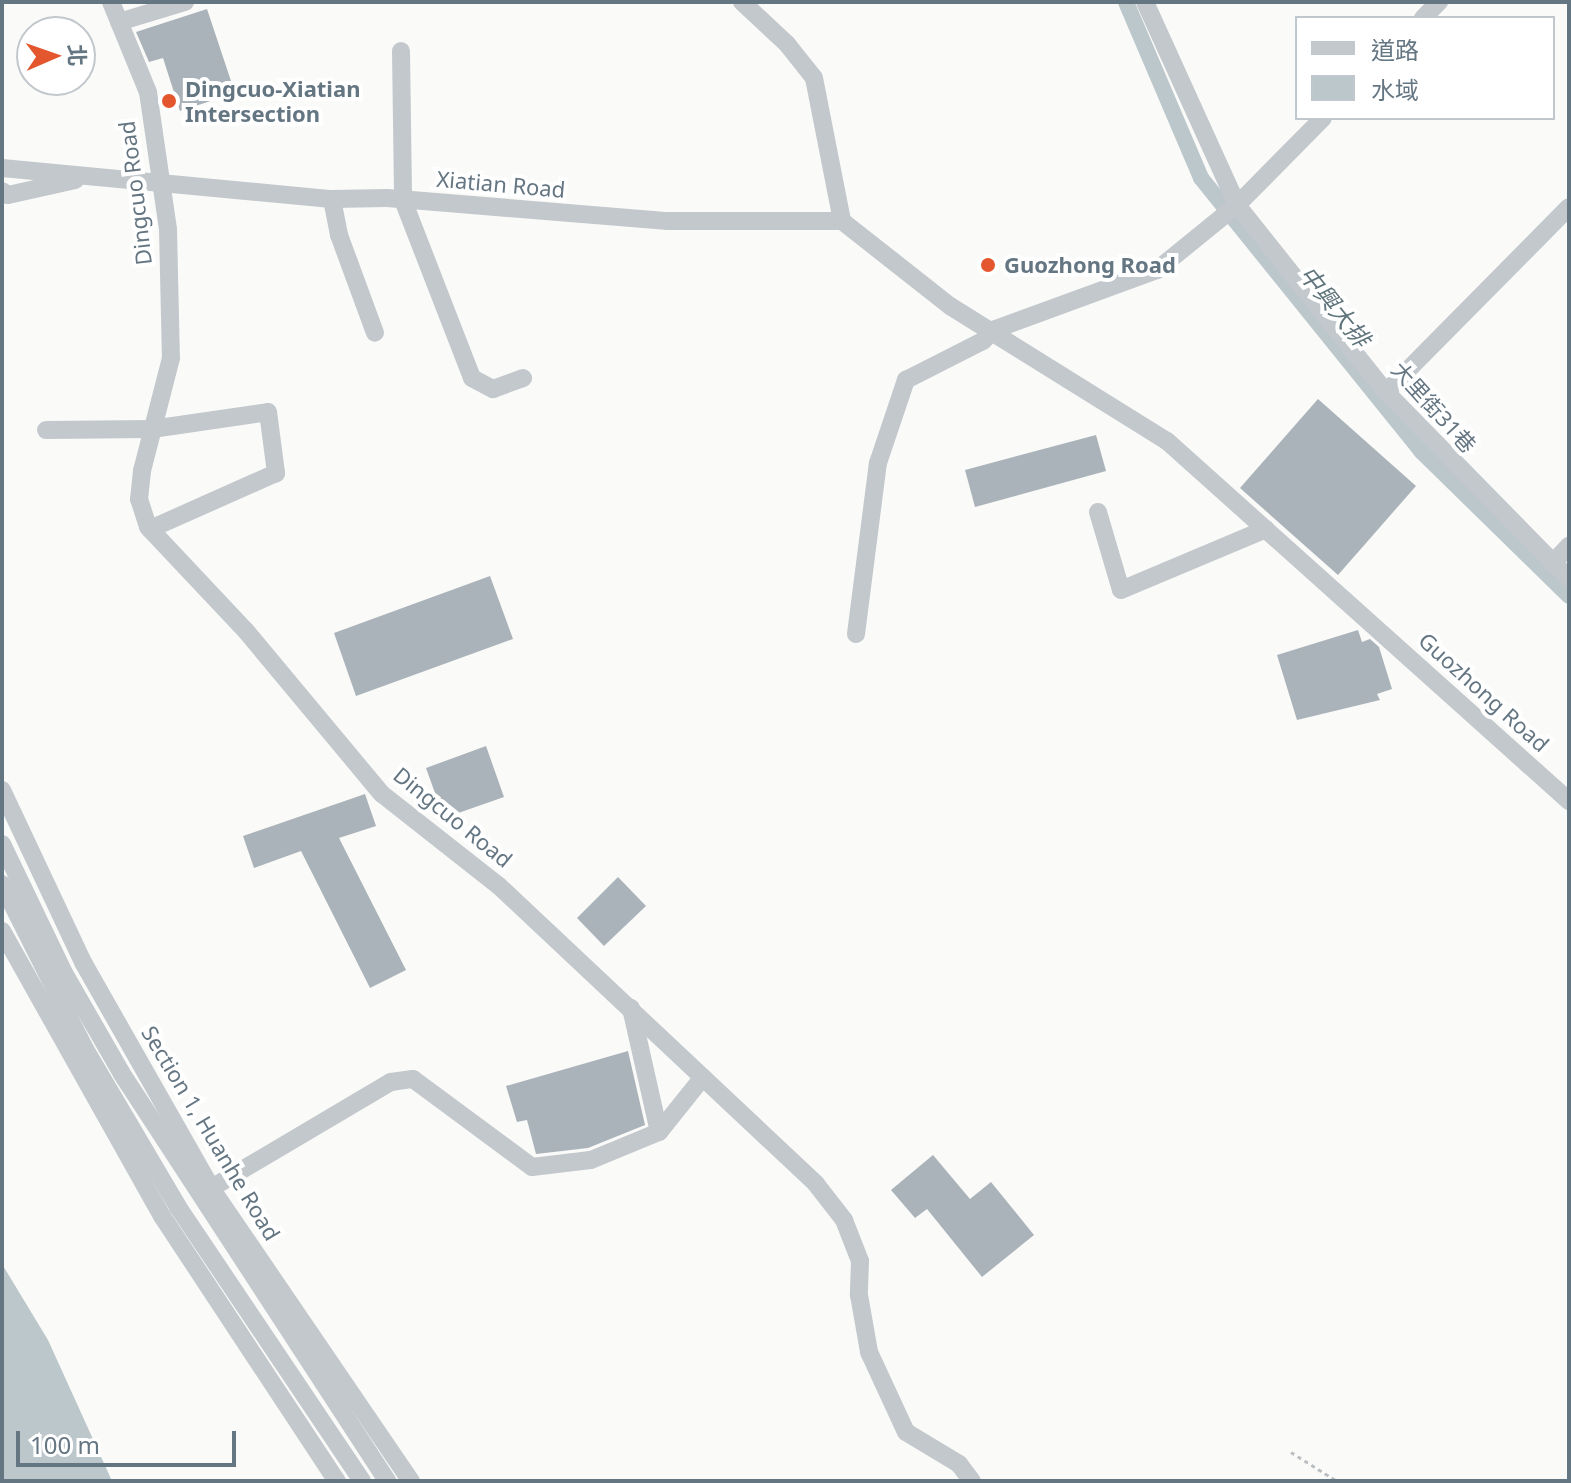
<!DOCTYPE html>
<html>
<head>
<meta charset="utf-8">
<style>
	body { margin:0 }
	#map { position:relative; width:1571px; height:1483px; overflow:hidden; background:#fafaf8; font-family:"Noto Sans","Noto Sans TC",sans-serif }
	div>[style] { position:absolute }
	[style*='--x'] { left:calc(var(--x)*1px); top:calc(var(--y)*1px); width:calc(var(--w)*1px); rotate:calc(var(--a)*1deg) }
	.water>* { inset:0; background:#bbc7cb }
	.canal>* { height:16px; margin:-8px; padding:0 8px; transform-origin:8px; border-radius:8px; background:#bbc7cb }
	.building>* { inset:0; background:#aab3b9 }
	.path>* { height:3px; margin-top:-1.5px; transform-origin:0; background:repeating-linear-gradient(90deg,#bbbfc2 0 4px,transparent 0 8px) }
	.minor>* { height:18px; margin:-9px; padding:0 9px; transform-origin:9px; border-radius:9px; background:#c3c8cc }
	.dots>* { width:22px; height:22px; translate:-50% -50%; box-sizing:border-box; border:4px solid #fff; border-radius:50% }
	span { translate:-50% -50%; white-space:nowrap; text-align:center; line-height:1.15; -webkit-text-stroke:8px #fff; paint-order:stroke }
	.poi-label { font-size:22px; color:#657683; font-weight:700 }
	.left { translate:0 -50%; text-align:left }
	.street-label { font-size:22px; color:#657683 }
	.water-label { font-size:24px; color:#60757c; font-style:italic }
	.frame { position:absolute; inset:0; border:4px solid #657683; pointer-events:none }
	.legend { position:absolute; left:1295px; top:16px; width:260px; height:104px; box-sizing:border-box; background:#fff; border:2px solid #c1c8cd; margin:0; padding:10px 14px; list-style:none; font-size:24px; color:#657683 }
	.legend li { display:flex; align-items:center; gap:16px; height:40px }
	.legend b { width:40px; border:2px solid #c1c8cd }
	.north { position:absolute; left:16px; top:16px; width:80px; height:80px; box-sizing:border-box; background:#fff; border:2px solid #c1c8cd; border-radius:50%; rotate:88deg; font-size:22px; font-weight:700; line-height:32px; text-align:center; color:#657683 }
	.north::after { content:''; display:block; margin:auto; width:28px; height:36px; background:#e4572e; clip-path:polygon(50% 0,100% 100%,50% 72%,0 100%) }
	.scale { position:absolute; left:16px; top:1431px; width:220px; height:36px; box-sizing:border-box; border:4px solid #657683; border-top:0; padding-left:10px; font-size:24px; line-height:28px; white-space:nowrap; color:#657683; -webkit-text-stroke:6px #fff; paint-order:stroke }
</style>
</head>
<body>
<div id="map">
	<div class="water">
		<div style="clip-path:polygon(2px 1264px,48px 1340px,112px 1481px,2px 1481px)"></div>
	</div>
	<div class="canal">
		<div style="--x:1126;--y:2;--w:191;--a:66.9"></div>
		<div style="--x:1201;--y:178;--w:351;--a:51.1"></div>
		<div style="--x:1421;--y:451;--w:207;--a:44.4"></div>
	</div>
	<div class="building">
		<div style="clip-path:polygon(207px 9px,235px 93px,180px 111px,163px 58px,149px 62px,136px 32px)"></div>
		<div style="clip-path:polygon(1318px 399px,1416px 486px,1338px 575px,1240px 488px)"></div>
		<div style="clip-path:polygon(1096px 435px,1106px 471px,975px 507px,965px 470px)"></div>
		<div style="clip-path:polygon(490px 576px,513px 639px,356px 696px,334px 633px)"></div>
		<div style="clip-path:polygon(1358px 630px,1362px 642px,1370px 639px,1379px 647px,1392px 689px,1377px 694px,1380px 700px,1297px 720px,1277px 655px)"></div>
		<div style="clip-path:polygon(486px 746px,504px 797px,444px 818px,426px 768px)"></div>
		<div style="clip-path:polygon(365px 794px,376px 826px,339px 838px,406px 970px,370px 988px,301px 851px,254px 868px,243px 836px)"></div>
		<div style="clip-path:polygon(618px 877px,646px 906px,604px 946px,577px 918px)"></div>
		<div style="clip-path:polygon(628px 1051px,645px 1125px,588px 1148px,536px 1154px,527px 1120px,517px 1122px,506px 1086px)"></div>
		<div style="clip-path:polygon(933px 1155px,970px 1199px,991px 1182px,1034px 1235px,982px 1277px,927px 1209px,915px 1218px,891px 1190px)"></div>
	</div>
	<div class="path">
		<div style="--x:1291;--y:1452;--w:54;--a:32.2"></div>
	</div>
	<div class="minor">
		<div style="--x:111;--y:2;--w:97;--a:67.7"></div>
		<div style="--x:148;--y:92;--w:138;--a:81.7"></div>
		<div style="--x:168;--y:229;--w:129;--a:88.7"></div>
		<div style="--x:171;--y:358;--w:117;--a:104.4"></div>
		<div style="--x:142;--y:471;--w:28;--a:96"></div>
		<div style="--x:139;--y:499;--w:29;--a:72"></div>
		<div style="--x:148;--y:527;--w:143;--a:46.7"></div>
		<div style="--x:246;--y:631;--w:212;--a:50.2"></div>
		<div style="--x:382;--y:794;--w:149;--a:38.2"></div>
		<div style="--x:499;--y:886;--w:435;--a:43.2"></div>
		<div style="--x:816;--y:1184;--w:46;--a:52.1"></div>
		<div style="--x:844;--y:1220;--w:44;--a:68.7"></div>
		<div style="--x:860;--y:1261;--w:34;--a:92"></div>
		<div style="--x:859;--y:1295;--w:58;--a:80"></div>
		<div style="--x:869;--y:1352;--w:88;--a:65.2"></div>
		<div style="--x:906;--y:1432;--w:62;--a:31.1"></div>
		<div style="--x:959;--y:1464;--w:21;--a:53"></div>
		<div style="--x:742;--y:2;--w:62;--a:43"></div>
		<div style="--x:787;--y:44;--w:43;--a:51.5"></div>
		<div style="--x:814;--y:78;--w:146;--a:78.9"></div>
		<div style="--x:842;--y:221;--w:137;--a:38.2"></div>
		<div style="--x:950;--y:306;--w:256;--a:31.9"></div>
		<div style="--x:1167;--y:441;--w:540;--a:41.85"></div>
		<div style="--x:1145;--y:2;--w:223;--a:65.6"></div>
		<div style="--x:1237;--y:205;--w:239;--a:51.5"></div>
		<div style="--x:1386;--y:392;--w:262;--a:45.6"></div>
		<div style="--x:1423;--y:18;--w:23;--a:-45"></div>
		<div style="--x:119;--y:22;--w:69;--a:-16.9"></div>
		<div style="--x:401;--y:51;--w:149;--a:89.2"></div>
		<div style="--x:403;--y:200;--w:191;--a:68.8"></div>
		<div style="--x:472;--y:378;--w:24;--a:28"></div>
		<div style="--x:493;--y:389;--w:32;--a:-20"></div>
		<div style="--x:2;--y:168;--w:331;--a:5.4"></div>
		<div style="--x:332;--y:199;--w:55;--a:-1"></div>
		<div style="--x:387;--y:198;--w:282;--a:4.7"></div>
		<div style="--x:668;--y:221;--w:174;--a:0"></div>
		<div style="--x:2;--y:191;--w:7;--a:34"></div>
		<div style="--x:8;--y:195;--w:69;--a:-12.6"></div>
		<div style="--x:332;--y:199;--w:37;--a:79"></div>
		<div style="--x:339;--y:235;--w:104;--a:69.8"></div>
		<div style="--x:1386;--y:392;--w:260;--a:-45.3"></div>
		<div style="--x:46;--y:430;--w:106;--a:-0.5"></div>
		<div style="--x:152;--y:429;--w:117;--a:-8.3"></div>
		<div style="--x:268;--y:412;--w:62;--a:82.5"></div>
		<div style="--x:276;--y:473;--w:138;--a:156"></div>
		<div style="--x:1098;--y:512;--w:81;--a:73.6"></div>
		<div style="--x:1121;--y:590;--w:157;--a:-22.8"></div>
		<div style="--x:1552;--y:564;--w:25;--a:-47"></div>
		<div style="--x:856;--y:634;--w:172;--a:-82.7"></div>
		<div style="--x:878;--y:463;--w:88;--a:-71.4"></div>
		<div style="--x:906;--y:380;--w:86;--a:-26.9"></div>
		<div style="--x:983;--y:341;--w:15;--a:-48"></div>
		<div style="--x:993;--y:330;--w:175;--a:-20.1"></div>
		<div style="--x:1157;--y:270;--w:103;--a:-39.1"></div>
		<div style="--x:1237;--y:205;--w:122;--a:-45.3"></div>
		<div style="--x:2;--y:790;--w:192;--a:64.8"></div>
		<div style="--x:84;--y:964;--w:257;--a:60.4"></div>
		<div style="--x:211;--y:1188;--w:355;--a:55.7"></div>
		<div style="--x:2;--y:844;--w:143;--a:64.3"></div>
		<div style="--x:64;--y:973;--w:116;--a:60.1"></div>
		<div style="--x:122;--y:1074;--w:486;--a:56.9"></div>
		<div style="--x:2;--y:884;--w:185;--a:63.3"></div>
		<div style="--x:85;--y:1049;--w:183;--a:59.5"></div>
		<div style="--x:178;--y:1207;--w:330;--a:56.1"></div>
		<div style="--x:2;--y:931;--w:327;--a:60.7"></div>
		<div style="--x:162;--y:1216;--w:318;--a:56.6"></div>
		<div style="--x:631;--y:1008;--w:127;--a:77.3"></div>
		<div style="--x:203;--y:1193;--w:218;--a:-30.6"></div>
		<div style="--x:391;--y:1082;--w:22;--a:-8"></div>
		<div style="--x:413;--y:1079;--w:148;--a:36.5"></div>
		<div style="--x:532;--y:1167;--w:59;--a:-6.8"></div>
		<div style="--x:591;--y:1160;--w:74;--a:-22.4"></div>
		<div style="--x:659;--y:1132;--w:70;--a:-51.3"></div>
	</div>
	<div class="dots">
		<div style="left:169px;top:101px;background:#e4572e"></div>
		<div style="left:988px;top:265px;background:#e4572e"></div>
	</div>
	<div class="poi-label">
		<span class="left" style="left:185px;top:101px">Dingcuo-Xiatian<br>Intersection</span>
		<span class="left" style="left:1004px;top:265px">Guozhong Road</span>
	</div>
	<div class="street-label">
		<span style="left:501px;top:184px;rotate:5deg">Xiatian Road</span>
		<span style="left:135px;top:193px;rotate:-97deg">Dingcuo Road</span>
		<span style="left:1434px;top:407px;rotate:48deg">大里街31巷</span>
		<span style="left:1484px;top:692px;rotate:42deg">Guozhong Road</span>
		<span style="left:453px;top:817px;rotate:39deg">Dingcuo Road</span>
		<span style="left:211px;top:1133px;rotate:59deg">Section 1, Huanhe Road</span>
	</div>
	<div class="water-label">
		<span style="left:1335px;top:306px;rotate:51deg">中興大排</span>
	</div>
	<div class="frame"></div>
	<ul class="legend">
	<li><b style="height:10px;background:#c3c8cc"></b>道路</li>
	<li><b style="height:22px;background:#bbc7cb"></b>水域</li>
	</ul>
	<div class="north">北</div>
	<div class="scale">100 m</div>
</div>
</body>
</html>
